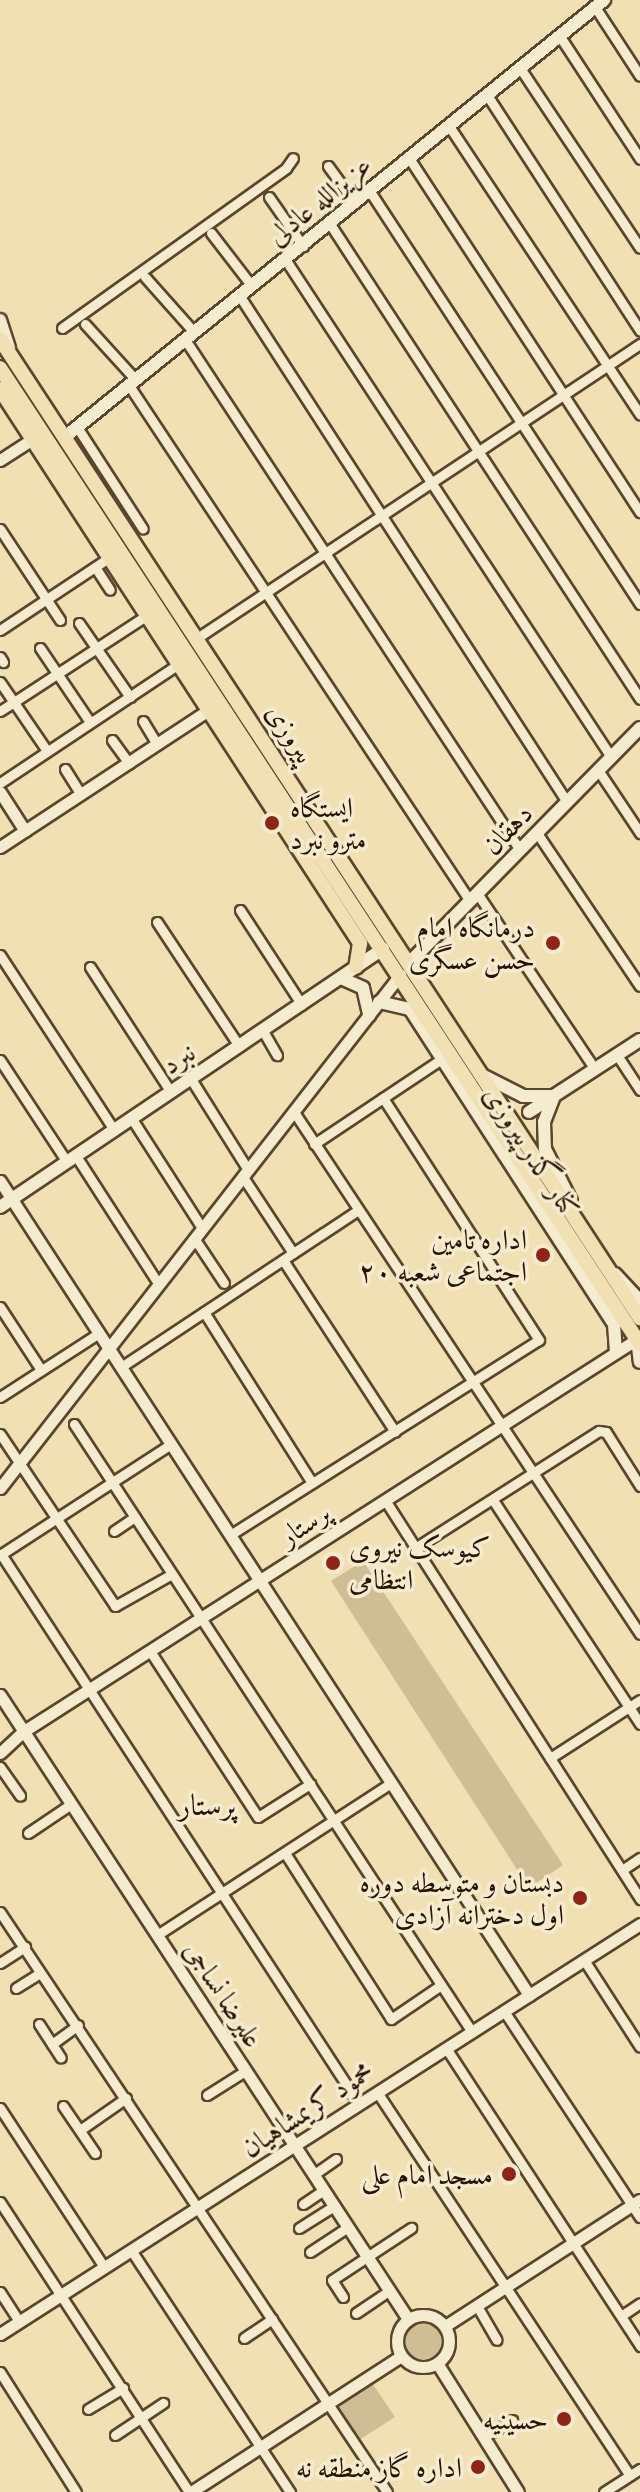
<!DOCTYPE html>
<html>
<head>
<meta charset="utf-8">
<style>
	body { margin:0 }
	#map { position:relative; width:640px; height:2492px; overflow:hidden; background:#f0e0b4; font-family:"EB Garamond",Amiri,serif }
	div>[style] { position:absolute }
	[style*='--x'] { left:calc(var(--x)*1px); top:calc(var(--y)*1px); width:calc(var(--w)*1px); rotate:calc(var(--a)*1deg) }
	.green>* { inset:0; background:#cebd95 }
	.round { border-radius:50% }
	.roads { filter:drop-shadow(2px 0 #5b462d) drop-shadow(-2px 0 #5b462d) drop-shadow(0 2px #5b462d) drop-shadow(0 -2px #5b462d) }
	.minor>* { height:9px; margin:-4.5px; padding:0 4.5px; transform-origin:4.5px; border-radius:4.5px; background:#f5ebce }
	.tertiary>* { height:11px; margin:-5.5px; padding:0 5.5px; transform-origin:5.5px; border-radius:5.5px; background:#f5ebce }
	.tertiary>.ring { margin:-5.5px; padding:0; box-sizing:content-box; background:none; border:11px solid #f5ebce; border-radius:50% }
	.secondary>* { height:12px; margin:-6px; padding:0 6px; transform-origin:6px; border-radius:6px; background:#f5ebce }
	.primary>* { height:14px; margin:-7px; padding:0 7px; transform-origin:7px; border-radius:7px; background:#f0e0b4 }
	.dots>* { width:22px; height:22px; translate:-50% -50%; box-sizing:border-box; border:4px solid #f5ebce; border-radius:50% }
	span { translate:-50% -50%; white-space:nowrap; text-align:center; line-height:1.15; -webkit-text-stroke:7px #f5ebce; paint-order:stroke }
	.street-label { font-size:28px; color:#291200 }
	.poi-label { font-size:28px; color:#291200 }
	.left { translate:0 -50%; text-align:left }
	.right { translate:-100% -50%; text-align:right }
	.neighbourhood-label { font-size:30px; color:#291200 }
</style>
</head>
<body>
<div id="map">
	<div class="green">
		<div style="clip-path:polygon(363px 1561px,563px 1865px,529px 1888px,331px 1581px)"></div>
		<div class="round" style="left:405px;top:2323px;width:36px;height:36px"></div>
		<div style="clip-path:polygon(372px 2383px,395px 2417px,359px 2440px,337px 2408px)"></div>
	</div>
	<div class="roads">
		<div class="minor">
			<div style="--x:595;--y:7;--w:82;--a:56.9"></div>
			<div style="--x:559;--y:35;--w:148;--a:56.8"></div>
			<div style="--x:520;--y:68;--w:216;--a:56.3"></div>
			<div style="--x:487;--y:95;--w:281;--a:57"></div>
			<div style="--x:449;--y:126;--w:346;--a:56.5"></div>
			<div style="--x:409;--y:158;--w:423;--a:56.9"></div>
			<div style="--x:328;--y:166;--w:46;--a:53.9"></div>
			<div style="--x:369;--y:190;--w:495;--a:56.8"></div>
			<div style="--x:269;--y:197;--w:60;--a:55.2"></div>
			<div style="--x:330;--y:224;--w:567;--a:56.87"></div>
			<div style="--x:211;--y:233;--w:66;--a:52.4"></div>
			<div style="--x:285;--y:259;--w:595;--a:56.79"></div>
			<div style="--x:145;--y:277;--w:72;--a:48.4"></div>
			<div style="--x:239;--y:295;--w:604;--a:57.1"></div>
			<div style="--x:85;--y:324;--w:74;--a:47.7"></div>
			<div style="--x:62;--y:328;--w:275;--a:-35.5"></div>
			<div style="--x:286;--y:168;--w:12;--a:-55"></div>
			<div style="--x:184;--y:338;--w:612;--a:56.73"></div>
			<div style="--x:128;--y:384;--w:620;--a:56.52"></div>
			<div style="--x:77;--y:427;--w:121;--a:57.1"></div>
			<div style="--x:0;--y:529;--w:109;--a:56.6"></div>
			<div style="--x:95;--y:567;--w:27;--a:57"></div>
			<div style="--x:79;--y:623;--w:90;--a:55.4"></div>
			<div style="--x:0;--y:630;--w:132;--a:-33.6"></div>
			<div style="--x:197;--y:638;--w:532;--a:-33.57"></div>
			<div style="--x:40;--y:648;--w:89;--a:56"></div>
			<div style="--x:0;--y:657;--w:6;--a:59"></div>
			<div style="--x:0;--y:682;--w:83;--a:55.7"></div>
			<div style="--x:0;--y:711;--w:176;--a:-33.1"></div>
			<div style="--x:143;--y:721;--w:27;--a:59"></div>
			<div style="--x:112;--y:740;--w:29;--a:54"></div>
			<div style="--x:65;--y:769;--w:28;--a:58"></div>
			<div style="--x:598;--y:770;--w:76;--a:56.3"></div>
			<div style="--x:0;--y:783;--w:216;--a:-33.7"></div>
			<div style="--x:537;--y:833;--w:184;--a:56.1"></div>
			<div style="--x:477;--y:893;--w:212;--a:56.2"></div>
			<div style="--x:240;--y:910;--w:113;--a:56.9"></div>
			<div style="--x:157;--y:922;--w:149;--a:56.5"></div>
			<div style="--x:0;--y:955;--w:209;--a:56.9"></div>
			<div style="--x:90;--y:967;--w:149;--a:57.1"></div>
			<div style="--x:263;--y:1031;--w:28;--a:60"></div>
			<div style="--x:617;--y:1055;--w:42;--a:56.7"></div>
			<div style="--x:0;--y:1060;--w:122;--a:56.7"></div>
			<div style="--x:191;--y:1079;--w:107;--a:57.9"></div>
			<div style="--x:294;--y:1112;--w:626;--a:56.46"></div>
			<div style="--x:132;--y:1119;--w:130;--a:57.3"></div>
			<div style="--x:314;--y:1144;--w:155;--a:-33.7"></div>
			<div style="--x:76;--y:1156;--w:151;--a:57.2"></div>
			<div style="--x:243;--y:1177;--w:91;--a:56.7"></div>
			<div style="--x:194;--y:1238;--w:54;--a:56.3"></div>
			<div style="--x:283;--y:1260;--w:205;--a:56.9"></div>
			<div style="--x:0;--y:1307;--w:75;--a:56.9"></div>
			<div style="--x:204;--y:1312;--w:202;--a:57.7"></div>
			<div style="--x:121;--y:1367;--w:284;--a:-33.5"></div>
			<div style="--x:0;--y:1397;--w:118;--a:-32.9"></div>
			<div style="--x:74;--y:1424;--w:727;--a:56.79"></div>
			<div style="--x:0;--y:1434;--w:207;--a:56.2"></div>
			<div style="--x:115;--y:1606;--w:65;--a:-29.3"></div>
			<div style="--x:385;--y:1500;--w:474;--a:57.4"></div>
			<div style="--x:493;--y:1500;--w:268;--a:56.7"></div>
			<div style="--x:114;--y:1531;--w:25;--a:-34"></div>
			<div style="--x:230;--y:1535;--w:365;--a:-32.3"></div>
			<div style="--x:539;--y:1340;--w:288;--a:-122.8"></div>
			<div style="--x:415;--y:1548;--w:218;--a:-32.5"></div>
			<div style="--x:599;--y:1431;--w:7;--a:8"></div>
			<div style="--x:606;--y:1432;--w:64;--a:57.8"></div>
			<div style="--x:1;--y:1554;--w:656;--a:56.94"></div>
			<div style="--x:0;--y:1555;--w:204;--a:-33"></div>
			<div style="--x:150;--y:1651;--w:198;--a:57"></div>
			<div style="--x:258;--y:1817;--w:62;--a:-32.4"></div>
			<div style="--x:550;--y:1758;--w:107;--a:-32.8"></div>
			<div style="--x:0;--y:1767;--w:35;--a:55"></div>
			<div style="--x:28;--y:1833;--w:52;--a:-34"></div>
			<div style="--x:285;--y:1853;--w:197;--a:57.4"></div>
			<div style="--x:391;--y:2019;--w:60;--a:-34.2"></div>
			<div style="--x:622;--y:1870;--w:22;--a:-34"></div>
			<div style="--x:0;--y:1912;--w:697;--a:56.29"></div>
			<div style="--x:157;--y:1935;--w:279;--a:-33"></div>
			<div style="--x:584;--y:1960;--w:103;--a:57.2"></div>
			<div style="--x:0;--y:1963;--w:30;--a:-33"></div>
			<div style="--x:16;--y:1988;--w:28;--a:-32"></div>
			<div style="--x:504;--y:2011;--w:247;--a:56.6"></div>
			<div style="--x:39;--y:2024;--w:40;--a:57.1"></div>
			<div style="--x:52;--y:2044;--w:32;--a:-36"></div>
			<div style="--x:446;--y:2048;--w:356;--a:56.9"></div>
			<div style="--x:377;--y:2092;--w:459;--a:56.6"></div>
			<div style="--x:207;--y:2095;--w:45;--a:-32.3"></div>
			<div style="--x:63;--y:2106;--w:57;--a:55.8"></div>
			<div style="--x:0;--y:2108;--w:190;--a:56.8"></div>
			<div style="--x:80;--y:2130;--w:56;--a:-34.8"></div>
			<div style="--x:313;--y:2175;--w:28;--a:-35"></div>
			<div style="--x:0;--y:2202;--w:346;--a:56.9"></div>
			<div style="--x:303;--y:2204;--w:25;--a:-34"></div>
			<div style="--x:299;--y:2228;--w:41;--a:-32.2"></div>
			<div style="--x:131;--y:2250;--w:290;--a:56.7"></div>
			<div style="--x:310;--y:2252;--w:45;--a:-33.3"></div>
			<div style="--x:0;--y:2292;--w:35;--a:57"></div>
			<div style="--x:343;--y:2297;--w:20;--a:-123"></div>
			<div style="--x:332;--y:2280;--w:95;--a:-33.4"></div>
			<div style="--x:477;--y:2306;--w:39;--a:60"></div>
			<div style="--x:356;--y:2313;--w:40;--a:-34"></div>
			<div style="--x:621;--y:2316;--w:23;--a:-34"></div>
			<div style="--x:244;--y:2338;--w:34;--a:-34"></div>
			<div style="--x:0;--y:2372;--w:142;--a:57.7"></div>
			<div style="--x:88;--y:2409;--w:41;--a:-31"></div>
			<div style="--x:115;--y:2435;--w:58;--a:-33.7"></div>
			<div style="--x:484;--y:2437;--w:33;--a:-31"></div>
			<div style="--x:604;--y:2492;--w:43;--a:-32.6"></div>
		</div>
		<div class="tertiary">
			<div style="--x:0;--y:460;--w:38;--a:-33"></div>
			<div style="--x:0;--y:792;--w:46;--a:57.3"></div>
			<div style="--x:0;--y:847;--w:251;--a:-33.3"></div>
			<div style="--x:0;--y:1181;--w:971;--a:56.98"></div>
			<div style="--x:0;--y:1488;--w:651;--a:-52.06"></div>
			<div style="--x:0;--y:1695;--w:746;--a:56.82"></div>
			<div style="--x:0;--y:1753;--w:33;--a:-43"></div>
			<div style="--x:24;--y:1731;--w:728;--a:-32.6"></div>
			<div class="ring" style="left:397px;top:2315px;width:41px;height:41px"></div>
			<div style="--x:445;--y:2326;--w:232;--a:-32.9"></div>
			<div style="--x:0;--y:2334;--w:760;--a:-32.64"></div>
			<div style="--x:437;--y:2363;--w:152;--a:57.9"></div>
			<div style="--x:191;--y:2492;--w:250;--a:-32.9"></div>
		</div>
		<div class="secondary">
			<div style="--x:0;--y:320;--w:29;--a:72"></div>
			<div style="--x:65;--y:437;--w:694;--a:-39.03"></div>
			<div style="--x:408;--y:964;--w:331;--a:-45.5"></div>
			<div style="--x:341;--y:978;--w:24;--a:24"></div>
			<div style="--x:363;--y:988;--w:28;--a:77"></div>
			<div style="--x:379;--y:1002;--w:32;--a:13"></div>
			<div style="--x:410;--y:1009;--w:375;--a:57.1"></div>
			<div style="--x:614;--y:1324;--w:28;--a:86"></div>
			<div style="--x:482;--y:1075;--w:46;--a:27.1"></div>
			<div style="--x:523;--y:1096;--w:27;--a:0"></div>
			<div style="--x:554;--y:1096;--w:28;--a:111"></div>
			<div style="--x:544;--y:1122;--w:27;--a:88"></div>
			<div style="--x:545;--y:1149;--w:58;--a:63.4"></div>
			<div style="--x:529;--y:1112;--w:132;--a:-33"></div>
			<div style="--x:0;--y:1207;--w:462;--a:-34"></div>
			<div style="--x:615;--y:1274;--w:37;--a:47"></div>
			<div style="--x:637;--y:1339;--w:23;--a:83"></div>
		</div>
		<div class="primary">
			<div style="--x:0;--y:339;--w:1170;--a:56.83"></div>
			<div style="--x:0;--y:368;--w:1167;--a:56.75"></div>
			<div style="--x:0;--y:389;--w:661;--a:56.98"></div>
			<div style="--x:360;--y:943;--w:24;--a:99"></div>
		</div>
	</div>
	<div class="dots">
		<div style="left:272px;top:823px;background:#8f2418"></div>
		<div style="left:553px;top:943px;background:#8f2418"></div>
		<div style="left:543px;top:1255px;background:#8f2418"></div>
		<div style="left:333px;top:1563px;background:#8f2418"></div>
		<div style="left:580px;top:1898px;background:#8f2418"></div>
		<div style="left:509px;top:2174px;background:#8f2418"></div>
		<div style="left:564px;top:2419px;background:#8f2418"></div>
		<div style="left:478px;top:2467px;background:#8f2418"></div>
	</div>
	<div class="street-label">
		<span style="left:319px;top:200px;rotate:-39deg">عزیزالله عادلی</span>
		<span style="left:291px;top:733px;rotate:57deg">پیروزی</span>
		<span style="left:507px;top:829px;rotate:-46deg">دهقان</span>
		<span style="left:178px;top:1058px;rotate:-34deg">نبرد</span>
		<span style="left:532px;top:1151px;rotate:57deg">کنار گذر پیروزی</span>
		<span style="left:304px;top:1524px;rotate:-33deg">پرستار</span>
		<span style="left:224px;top:1994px;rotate:57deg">علیرضا نساجی</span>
		<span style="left:307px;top:2109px;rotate:-33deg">محمود کریمشاهیان</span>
	</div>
	<div class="poi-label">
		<span class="left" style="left:290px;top:823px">ایستگاه<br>مترو نبرد</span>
		<span class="right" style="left:535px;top:943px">درمانگاه امام<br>حسن عسگری</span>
		<span class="right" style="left:527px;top:1255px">اداره تامین<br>اجتماعی شعبه ۲۰</span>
		<span class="left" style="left:349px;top:1563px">کیوسک نیروی<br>انتظامی</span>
		<span class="right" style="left:564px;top:1898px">دبستان و متوسطه دوره<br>اول دخترانه آزادی</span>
		<span class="right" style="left:493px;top:2174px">مسجد امام علی</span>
		<span class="right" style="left:548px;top:2419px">حسینیه</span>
		<span class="right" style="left:462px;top:2467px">اداره گاز منطقه نه</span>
	</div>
	<div class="neighbourhood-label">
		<span style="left:207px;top:1805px">پرستار</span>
	</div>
</div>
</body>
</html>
